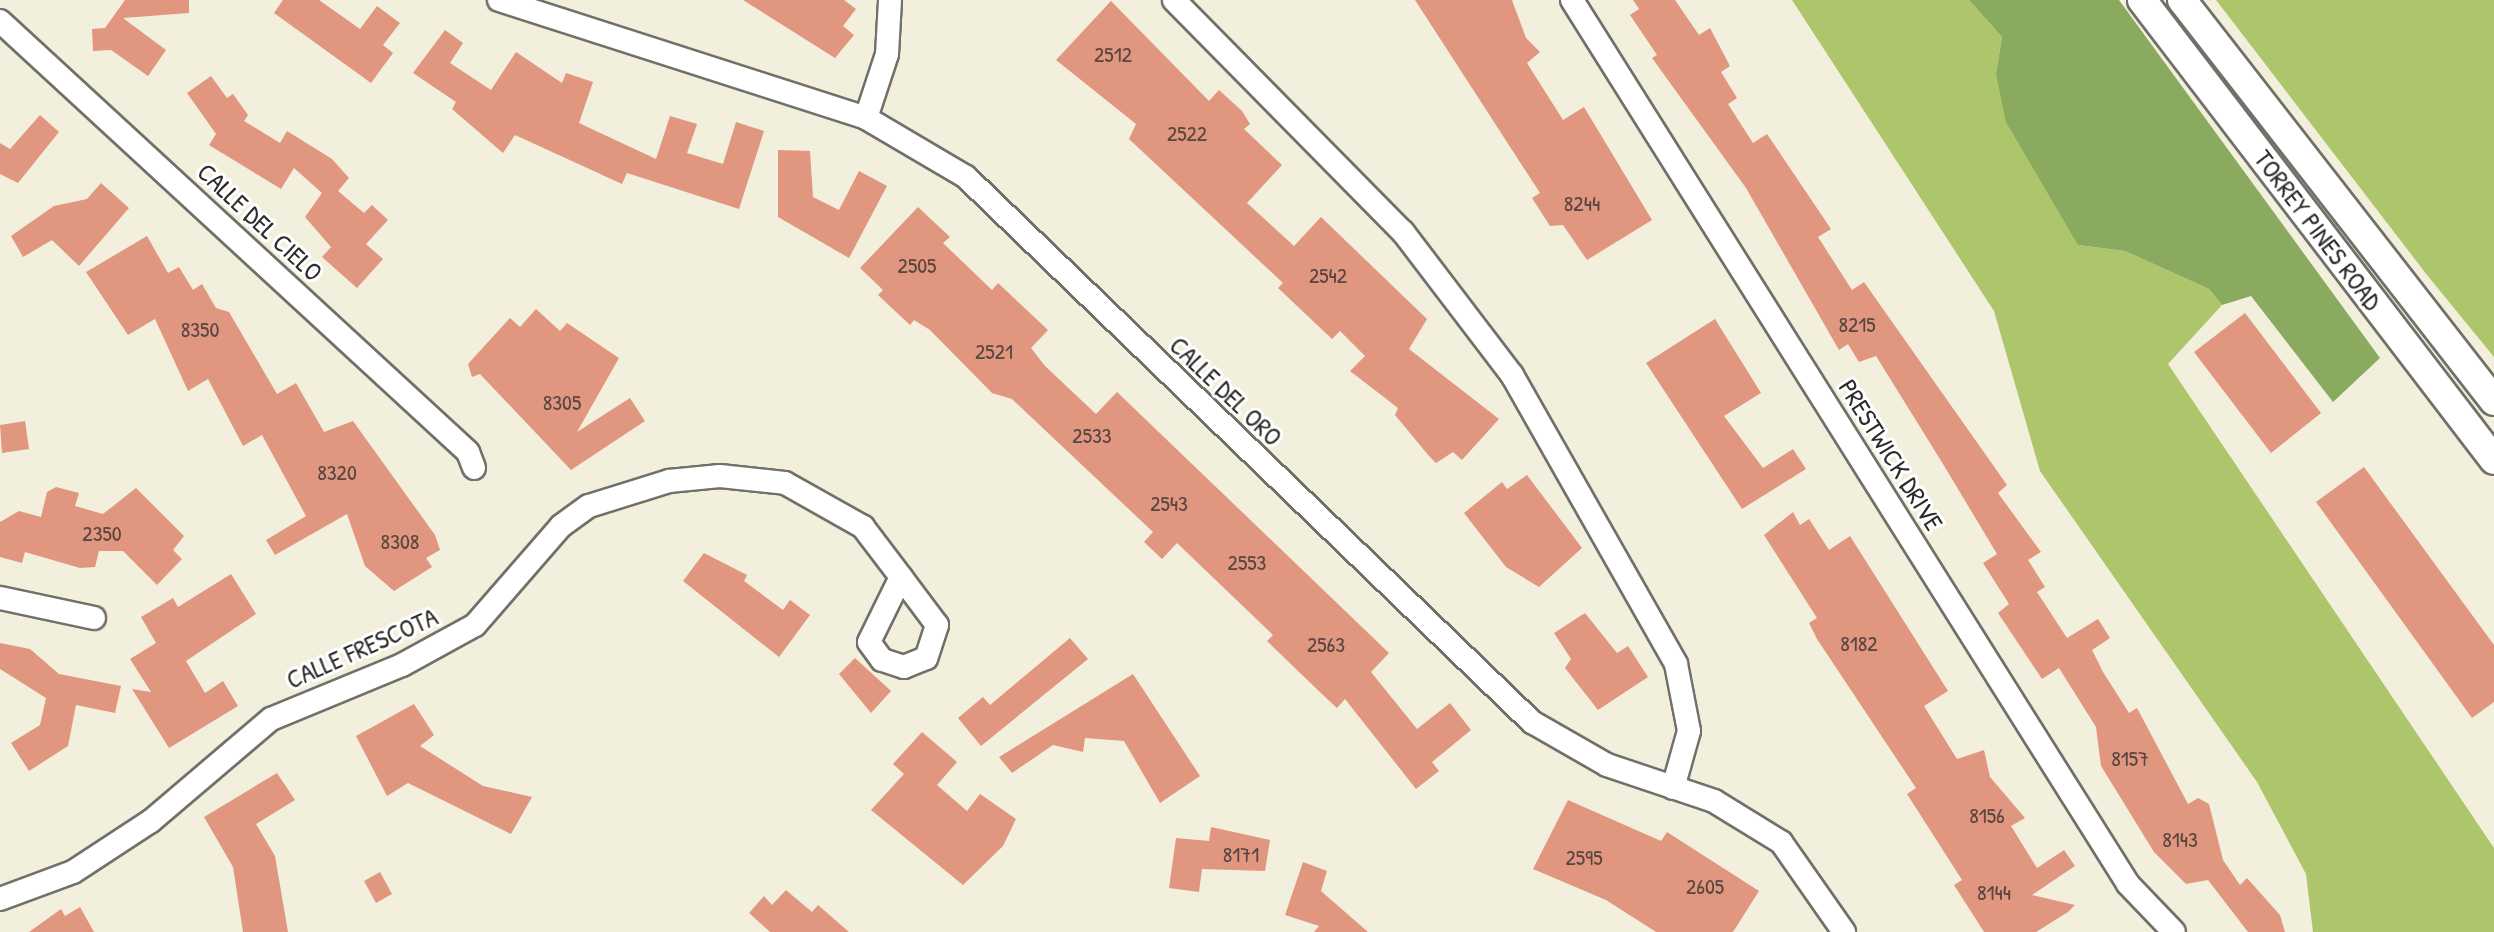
<!DOCTYPE html>
<html>
<head>
<meta charset="utf-8">
<style>
	body { margin:0 }
	#map { position:relative; width:2494px; height:932px; overflow:hidden; background:#f3efdd; font-family:"Patrick Hand",sans-serif }
	div>[style] { position:absolute }
	[style*='--x'] { left:calc(var(--x)*1px); top:calc(var(--y)*1px); width:calc(var(--w)*1px); rotate:calc(var(--a)*1deg) }
	.green>* { inset:0; background:#adc56b }
	.forest>* { inset:0; background:#8aaa5f }
	.building>* { inset:0; background:#e1967f }
	.roads { filter:drop-shadow(2px 0 #717069) drop-shadow(-2px 0 #717069) drop-shadow(0 2px #717069) drop-shadow(0 -2px #717069) }
	.minor>* { height:22px; margin:-11px; padding:0 11px; transform-origin:11px; border-radius:11px; background:#fff }
	.major>* { height:28px; margin:-14px; padding:0 14px; transform-origin:14px; border-radius:14px; background:#fff }
	span { translate:-50% -50%; white-space:nowrap; text-align:center; line-height:1.15; -webkit-text-stroke:6px #fff; paint-order:stroke }
	.number-label { font-size:22px; color:#584640 }
	.number-label span { -webkit-text-stroke-width:0 }
	.street-label { font-size:26px; color:#2b2b2b }
</style>
</head>
<body>
<div id="map">
	<div class="green">
		<div style="clip-path:polygon(1792px 0,1969px 0,2002px 37px,1996px 74px,2078px 245px,2125px 251px,2209px 289px,2222px 305px,2168px 364px,2494px 848px,2494px 932px,2313px 932px,2306px 874px,2257px 782px,2040px 471px,1994px 311px)"></div>
		<div style="clip-path:polygon(2216px 0,2494px 0,2494px 357px,2427px 275px)"></div>
	</div>
	<div class="forest">
		<div style="clip-path:polygon(1969px 0,2119px 0,2380px 358px,2333px 402px,2251px 296px,2222px 305px,2209px 289px,2125px 251px,2078px 245px,2006px 122px,1996px 74px,2002px 37px)"></div>
	</div>
	<div class="building">
		<div style="clip-path:polygon(125px 0,189px 0,189px 13px,123px 18px,166px 50px,148px 76px,111px 50px,93px 51px,92px 29px,105px 28px)"></div>
		<div style="clip-path:polygon(283px 0,319px 0,360px 29px,377px 6px,400px 23px,383px 45px,393px 53px,371px 83px,274px 13px)"></div>
		<div style="clip-path:polygon(743px 0,844px 0,856px 9px,843px 26px,854px 35px,835px 58px)"></div>
		<div style="clip-path:polygon(1415px 0,1512px 0,1526px 38px,1540px 52px,1527px 63px,1563px 120px,1584px 107px,1652px 220px,1587px 260px,1563px 225px,1550px 226px,1532px 198px,1540px 193px)"></div>
		<div style="clip-path:polygon(1633px 0,1675px 0,1699px 35px,1710px 28px,1730px 66px,1721px 72px,1737px 98px,1728px 104px,1753px 143px,1767px 134px,1831px 229px,1818px 237px,1852px 290px,1864px 282px,2007px 485px,1998px 493px,2041px 552px,2028px 560px,2045px 587px,2037px 592px,2067px 638px,2098px 619px,2110px 638px,2092px 650px,2103px 672px,2129px 713px,2137px 708px,2188px 804px,2198px 798px,2209px 804px,2223px 860px,2240px 885px,2247px 878px,2280px 915px,2285px 932px,2248px 932px,2208px 880px,2186px 884px,2154px 852px,2101px 766px,2096px 727px,2059px 668px,2042px 679px,1998px 613px,2009px 604px,1983px 563px,1997px 554px,1943px 464px,1876px 356px,1859px 362px,1848px 344px,1839px 350px,1746px 188px,1652px 58px,1657px 55px,1630px 15px,1639px 9px)"></div>
		<div style="clip-path:polygon(1111px 1px,1209px 101px,1219px 90px,1242px 111px,1250px 124px,1244px 129px,1282px 165px,1247px 203px,1294px 246px,1321px 217px,1427px 319px,1409px 349px,1499px 419px,1462px 460px,1453px 452px,1436px 463px,1429px 456px,1395px 415px,1398px 408px,1350px 371px,1365px 356px,1340px 331px,1332px 339px,1278px 288px,1283px 283px,1129px 139px,1136px 124px,1056px 60px)"></div>
		<div style="clip-path:polygon(445px 30px,463px 43px,450px 63px,491px 90px,516px 52px,562px 83px,566px 73px,593px 82px,579px 123px,656px 159px,670px 116px,697px 124px,687px 153px,723px 164px,736px 122px,764px 131px,739px 209px,627px 173px,622px 184px,515px 135px,503px 153px,452px 109px,456px 102px,413px 73px)"></div>
		<div style="clip-path:polygon(211px 76px,227px 98px,233px 94px,248px 115px,244px 121px,280px 143px,287px 131px,332px 159px,349px 178px,338px 191px,364px 213px,372px 205px,388px 220px,366px 244px,383px 259px,357px 288px,322px 257px,331px 247px,305px 217px,322px 193px,294px 168px,281px 189px,209px 145px,216px 134px,187px 93px)"></div>
		<div style="clip-path:polygon(40px 115px,59px 132px,18px 183px,0 174px,0 143px,10px 149px)"></div>
		<div style="clip-path:polygon(778px 150px,810px 151px,813px 197px,839px 210px,859px 171px,887px 186px,849px 258px,778px 217px)"></div>
		<div style="clip-path:polygon(101px 183px,129px 208px,79px 266px,52px 240px,23px 257px,11px 236px,54px 206px,87px 199px)"></div>
		<div style="clip-path:polygon(918px 207px,950px 237px,943px 243px,992px 290px,998px 283px,1048px 330px,1031px 348px,1045px 366px,1096px 414px,1117px 392px,1389px 653px,1371px 672px,1417px 729px,1450px 703px,1471px 730px,1432px 762px,1439px 771px,1416px 789px,1345px 699px,1337px 708px,1323px 695px,1267px 641px,1273px 635px,1177px 543px,1162px 559px,1144px 542px,1153px 532px,1012px 399px,992px 393px,930px 330px,914px 320px,910px 325px,878px 295px,883px 290px,860px 268px)"></div>
		<div style="clip-path:polygon(147px 236px,168px 273px,179px 267px,193px 290px,202px 284px,216px 308px,229px 312px,277px 394px,296px 383px,324px 432px,353px 421px,435px 535px,440px 550px,426px 558px,432px 567px,394px 591px,365px 566px,347px 514px,275px 555px,266px 540px,306px 516px,262px 435px,243px 446px,208px 379px,188px 391px,155px 319px,128px 335px,86px 272px)"></div>
		<div style="clip-path:polygon(536px 309px,560px 331px,567px 323px,619px 358px,577px 432px,630px 398px,645px 421px,571px 470px,480px 374px,472px 377px,468px 364px,510px 318px,520px 327px)"></div>
		<div style="clip-path:polygon(2245px 313px,2321px 413px,2271px 453px,2194px 352px)"></div>
		<div style="clip-path:polygon(1715px 319px,1761px 393px,1724px 416px,1763px 468px,1793px 449px,1806px 469px,1742px 509px,1646px 363px)"></div>
		<div style="clip-path:polygon(25px 421px,29px 449px,2px 453px,0 425px)"></div>
		<div style="clip-path:polygon(2364px 467px,2494px 645px,2494px 702px,2472px 718px,2316px 502px)"></div>
		<div style="clip-path:polygon(1527px 475px,1582px 548px,1539px 587px,1506px 567px,1464px 513px,1502px 482px,1507px 489px)"></div>
		<div style="clip-path:polygon(56px 487px,79px 493px,75px 506px,103px 514px,136px 488px,184px 536px,173px 550px,182px 559px,157px 585px,123px 551px,99px 551px,95px 567px,80px 568px,25px 552px,22px 563px,0 557px,0 522px,19px 511px,41px 517px,47px 492px)"></div>
		<div style="clip-path:polygon(1793px 512px,1800px 525px,1809px 519px,1829px 550px,1850px 536px,1948px 691px,1924px 706px,1957px 759px,1984px 750px,1990px 777px,2025px 818px,2011px 826px,2037px 868px,2064px 850px,2075px 866px,2032px 895px,2075px 905px,2068px 912px,2036px 932px,1984px 932px,1954px 885px,1962px 880px,1907px 794px,1916px 788px,1817px 639px,1809px 623px,1817px 618px,1764px 535px)"></div>
		<div style="clip-path:polygon(704px 553px,747px 575px,744px 581px,783px 610px,790px 600px,810px 615px,779px 657px,683px 581px)"></div>
		<div style="clip-path:polygon(231px 574px,256px 614px,186px 661px,205px 693px,223px 681px,238px 706px,169px 748px,132px 689px,151px 692px,130px 659px,156px 643px,141px 617px,173px 598px,178px 607px)"></div>
		<div style="clip-path:polygon(1585px 613px,1617px 653px,1628px 646px,1648px 677px,1598px 710px,1565px 668px,1571px 659px,1554px 633px)"></div>
		<div style="clip-path:polygon(1070px 638px,1088px 659px,981px 746px,958px 718px,983px 697px,990px 705px)"></div>
		<div style="clip-path:polygon(0 643px,30px 649px,59px 674px,121px 686px,115px 713px,76px 705px,68px 746px,29px 771px,11px 743px,40px 725px,46px 698px,0 669px)"></div>
		<div style="clip-path:polygon(855px 658px,891px 691px,871px 713px,839px 674px)"></div>
		<div style="clip-path:polygon(1133px 674px,1200px 776px,1160px 803px,1124px 741px,1085px 738px,1083px 752px,1053px 745px,1012px 773px,999px 757px)"></div>
		<div style="clip-path:polygon(414px 704px,434px 735px,420px 746px,483px 786px,532px 797px,511px 834px,408px 783px,387px 796px,356px 736px)"></div>
		<div style="clip-path:polygon(922px 732px,957px 762px,937px 785px,967px 811px,980px 794px,1016px 819px,1003px 846px,963px 885px,871px 810px,904px 774px,893px 764px)"></div>
		<div style="clip-path:polygon(277px 773px,295px 800px,256px 824px,275px 856px,288px 932px,243px 932px,233px 867px,204px 817px)"></div>
		<div style="clip-path:polygon(1568px 800px,1661px 841px,1667px 832px,1759px 891px,1733px 932px,1656px 932px,1606px 900px,1533px 869px)"></div>
		<div style="clip-path:polygon(1211px 827px,1270px 840px,1265px 871px,1202px 869px,1199px 892px,1169px 888px,1176px 838px,1209px 841px)"></div>
		<div style="clip-path:polygon(1303px 862px,1327px 871px,1321px 891px,1368px 932px,1314px 932px,1319px 926px,1285px 915px)"></div>
		<div style="clip-path:polygon(380px 872px,392px 894px,376px 903px,364px 881px)"></div>
		<div style="clip-path:polygon(786px 890px,812px 912px,818px 905px,849px 932px,770px 932px,749px 913px,764px 896px,772px 905px)"></div>
		<div style="clip-path:polygon(80px 907px,94px 932px,29px 932px,61px 909px,65px 916px)"></div>
	</div>
	<div class="roads">
		<div class="minor">
			<div style="--x:499;--y:0;--w:386;--a:17.8"></div>
			<div style="--x:866;--y:118;--w:116;--a:30.5"></div>
			<div style="--x:966;--y:177;--w:786;--a:43.92"></div>
			<div style="--x:1532;--y:722;--w:86;--a:29.8"></div>
			<div style="--x:1607;--y:765;--w:113;--a:18.6"></div>
			<div style="--x:1714;--y:801;--w:79;--a:31.5"></div>
			<div style="--x:1781;--y:842;--w:110;--a:55"></div>
			<div style="--x:1174;--y:0;--w:326;--a:45.4"></div>
			<div style="--x:1403;--y:232;--w:180;--a:52.7"></div>
			<div style="--x:1512;--y:375;--w:332;--a:60.4"></div>
			<div style="--x:1676;--y:664;--w:68;--a:79"></div>
			<div style="--x:1689;--y:731;--w:59;--a:105.7"></div>
			<div style="--x:1572;--y:0;--w:1044;--a:57.83"></div>
			<div style="--x:2128;--y:884;--w:66;--a:46.2"></div>
			<div style="--x:0;--y:21;--w:636;--a:42.64"></div>
			<div style="--x:468;--y:452;--w:17;--a:69"></div>
			<div style="--x:866;--y:118;--w:67;--a:-71.8"></div>
			<div style="--x:887;--y:54;--w:54;--a:-86.8"></div>
			<div style="--x:901;--y:577;--w:60;--a:53.1"></div>
			<div style="--x:937;--y:625;--w:35;--a:108"></div>
			<div style="--x:926;--y:658;--w:24;--a:158"></div>
			<div style="--x:904;--y:667;--w:23;--a:-162"></div>
			<div style="--x:882;--y:660;--w:22;--a:-126"></div>
			<div style="--x:869;--y:642;--w:72;--a:-63.8"></div>
			<div style="--x:0;--y:598;--w:96;--a:12"></div>
			<div style="--x:0;--y:899;--w:78;--a:-20.3"></div>
			<div style="--x:73;--y:872;--w:93;--a:-33.2"></div>
			<div style="--x:151;--y:821;--w:157;--a:-40.4"></div>
			<div style="--x:271;--y:719;--w:142;--a:-22.4"></div>
			<div style="--x:402;--y:665;--w:83;--a:-28.7"></div>
			<div style="--x:475;--y:625;--w:131;--a:-49"></div>
			<div style="--x:561;--y:526;--w:34;--a:-36"></div>
			<div style="--x:589;--y:506;--w:84;--a:-17.4"></div>
			<div style="--x:669;--y:481;--w:51;--a:-5.6"></div>
			<div style="--x:720;--y:476;--w:65;--a:6.1"></div>
			<div style="--x:785;--y:483;--w:90;--a:29.4"></div>
			<div style="--x:863;--y:527;--w:63;--a:52.8"></div>
		</div>
		<div class="major">
			<div style="--x:2142;--y:0;--w:579;--a:52.58"></div>
			<div style="--x:2182;--y:0;--w:508;--a:52.12"></div>
		</div>
	</div>
	<div class="number-label">
		<span style="left:1113px;top:55px">2512</span>
		<span style="left:1187px;top:134px">2522</span>
		<span style="left:1582px;top:204px">8244</span>
		<span style="left:917px;top:266px">2505</span>
		<span style="left:1328px;top:276px">2542</span>
		<span style="left:1857px;top:325px">8215</span>
		<span style="left:200px;top:330px">8350</span>
		<span style="left:994px;top:352px">2521</span>
		<span style="left:562px;top:403px">8305</span>
		<span style="left:1092px;top:436px">2533</span>
		<span style="left:337px;top:473px">8320</span>
		<span style="left:1169px;top:504px">2543</span>
		<span style="left:102px;top:534px">2350</span>
		<span style="left:400px;top:542px">8308</span>
		<span style="left:1247px;top:563px">2553</span>
		<span style="left:1859px;top:644px">8182</span>
		<span style="left:1326px;top:645px">2563</span>
		<span style="left:2130px;top:759px">8157</span>
		<span style="left:1987px;top:816px">8156</span>
		<span style="left:2180px;top:840px">8143</span>
		<span style="left:1241px;top:855px">8171</span>
		<span style="left:1584px;top:858px">2595</span>
		<span style="left:1705px;top:887px">2605</span>
		<span style="left:1994px;top:893px">8144</span>
	</div>
	<div class="street-label">
		<span style="left:260px;top:222px;rotate:43deg">CALLE DEL CIELO</span>
		<span style="left:2318px;top:230px;rotate:53deg">TORREY PINES ROAD</span>
		<span style="left:1226px;top:391px;rotate:44deg">CALLE DEL ORO</span>
		<span style="left:1891px;top:455px;rotate:58deg">PRESTWICK DRIVE</span>
		<span style="left:362px;top:648px;rotate:-24deg">CALLE FRESCOTA</span>
	</div>
</div>
</body>
</html>
